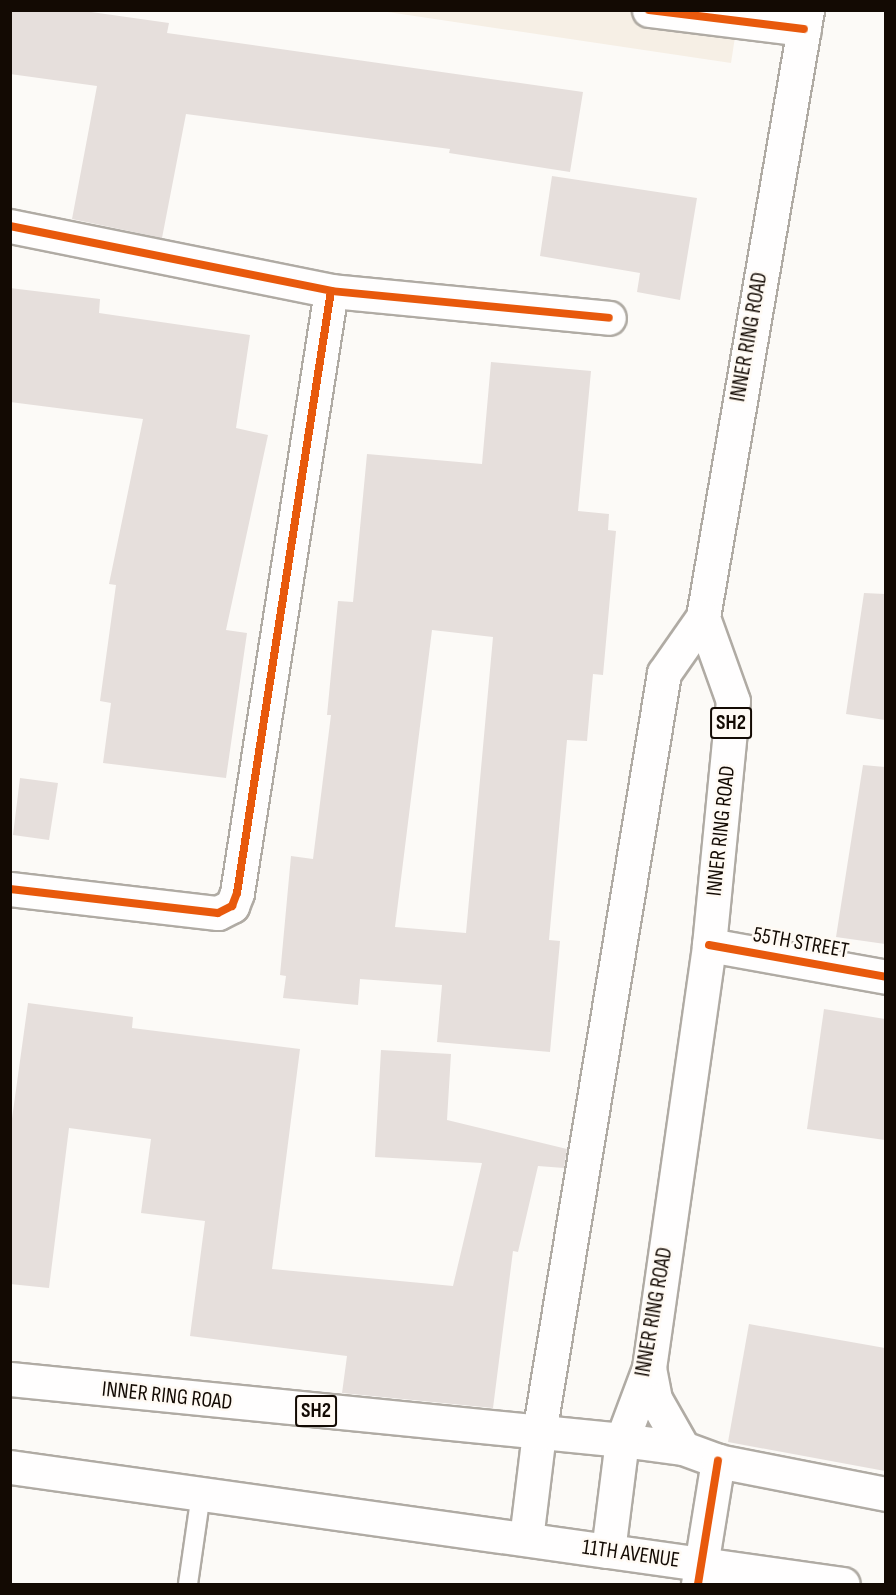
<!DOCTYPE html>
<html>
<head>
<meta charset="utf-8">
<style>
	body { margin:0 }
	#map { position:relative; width:896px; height:1595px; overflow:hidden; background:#fcfaf7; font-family:"Sofia Sans Condensed",sans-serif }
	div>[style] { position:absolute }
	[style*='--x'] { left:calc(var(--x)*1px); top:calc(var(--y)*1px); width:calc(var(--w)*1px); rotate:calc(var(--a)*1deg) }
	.built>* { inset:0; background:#f6efe5 }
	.building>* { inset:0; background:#e6dfdc }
	.roads { filter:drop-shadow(2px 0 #b0aba4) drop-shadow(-2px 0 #b0aba4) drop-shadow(0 2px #b0aba4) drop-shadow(0 -2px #b0aba4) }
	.lane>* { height:18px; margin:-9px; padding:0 9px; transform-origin:9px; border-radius:9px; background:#fffefe }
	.street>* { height:33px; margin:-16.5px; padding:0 16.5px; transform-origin:16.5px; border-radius:16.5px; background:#fffefe }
	.secondary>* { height:33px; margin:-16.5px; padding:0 16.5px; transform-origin:16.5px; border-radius:16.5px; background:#fffefe }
	.primary>* { height:33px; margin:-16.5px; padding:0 16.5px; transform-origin:16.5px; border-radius:16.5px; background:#fffefe }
	.cycleway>* { height:8px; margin:-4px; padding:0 4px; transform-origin:4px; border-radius:4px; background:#e8590c }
	span { translate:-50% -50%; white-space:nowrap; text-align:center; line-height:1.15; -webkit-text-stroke:5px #fffaf4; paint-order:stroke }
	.shield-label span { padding:2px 4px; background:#fffaf4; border:2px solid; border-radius:4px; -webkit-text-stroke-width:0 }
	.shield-label { font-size:21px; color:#130a03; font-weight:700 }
	.street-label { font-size:22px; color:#130a03 }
	.frame { position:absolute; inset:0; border:12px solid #130a03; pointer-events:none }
</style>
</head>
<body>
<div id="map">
	<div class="built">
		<div style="clip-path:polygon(381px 11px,739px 11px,731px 63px)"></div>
	</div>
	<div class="building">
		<div style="clip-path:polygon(10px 10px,77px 10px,169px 23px,167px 33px,583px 92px,570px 172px,449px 153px,450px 149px,186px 114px,162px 238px,72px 219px,97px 86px,10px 74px)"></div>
		<div style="clip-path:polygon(552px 176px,697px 198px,680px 300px,637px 292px,640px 273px,540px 256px)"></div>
		<div style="clip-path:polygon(10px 288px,100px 299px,99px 313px,250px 335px,236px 428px,268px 435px,226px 630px,247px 633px,226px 778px,103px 763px,111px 703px,100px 701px,116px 585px,109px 584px,143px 419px,10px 402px)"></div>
		<div style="clip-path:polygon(evenodd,491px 362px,591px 371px,578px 511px,609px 514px,608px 530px,616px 531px,603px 675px,593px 674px,587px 741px,567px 740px,549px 940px,560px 941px,550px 1052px,437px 1042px,442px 985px,360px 979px,358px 1005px,283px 998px,286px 976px,280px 975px,291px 856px,313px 859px,331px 715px,327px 715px,338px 601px,353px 602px,367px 454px,482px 464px,491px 362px,432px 630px,493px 637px,466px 933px,395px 927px,432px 630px)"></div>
		<div style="clip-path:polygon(864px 593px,885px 594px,885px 720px,846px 714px)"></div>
		<div style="clip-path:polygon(863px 765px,885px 767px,885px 944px,836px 937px)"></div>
		<div style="clip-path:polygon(20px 778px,58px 783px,49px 840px,13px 835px)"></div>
		<div style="clip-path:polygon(28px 1003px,133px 1017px,132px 1028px,300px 1049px,272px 1269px,453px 1286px,482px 1163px,375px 1157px,381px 1050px,451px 1054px,447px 1120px,567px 1149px,564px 1168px,538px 1166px,518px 1252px,513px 1251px,493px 1408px,342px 1393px,347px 1356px,190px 1336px,205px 1221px,141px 1213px,151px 1139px,69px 1128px,49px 1288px,10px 1284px,10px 1133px)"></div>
		<div style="clip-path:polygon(824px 1009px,885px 1019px,885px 1140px,807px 1129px)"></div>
		<div style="clip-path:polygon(749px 1324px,885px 1348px,885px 1471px,728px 1442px)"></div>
	</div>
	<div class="roads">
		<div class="lane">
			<div style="--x:188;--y:1584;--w:91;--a:-81.8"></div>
		</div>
		<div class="street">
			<div style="--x:649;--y:10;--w:156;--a:7"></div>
			<div style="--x:10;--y:226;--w:328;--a:11.4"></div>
			<div style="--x:331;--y:291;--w:279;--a:5.5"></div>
			<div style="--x:10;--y:889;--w:209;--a:6.6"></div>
			<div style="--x:218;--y:913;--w:16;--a:-27"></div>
			<div style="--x:232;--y:906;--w:14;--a:-69"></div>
			<div style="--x:237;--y:893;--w:609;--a:-81.13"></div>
			<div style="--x:709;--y:945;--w:180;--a:10.2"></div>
			<div style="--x:698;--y:1584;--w:125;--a:-80.8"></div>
		</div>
		<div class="secondary">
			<div style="--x:649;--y:1368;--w:32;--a:79"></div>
			<div style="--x:655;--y:1399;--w:56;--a:60.3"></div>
			<div style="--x:622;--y:1440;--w:62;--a:7.5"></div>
			<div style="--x:683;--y:1448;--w:37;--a:20"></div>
			<div style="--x:718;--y:1461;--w:171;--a:11.1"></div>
			<div style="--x:608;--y:1551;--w:237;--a:8"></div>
		</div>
		<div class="primary">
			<div style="--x:10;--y:1379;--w:615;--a:5.69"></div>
			<div style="--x:10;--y:1467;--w:604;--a:8"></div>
			<div style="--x:608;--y:1551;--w:112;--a:-82.8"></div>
			<div style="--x:622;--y:1440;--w:77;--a:-69.4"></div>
			<div style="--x:649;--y:1368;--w:427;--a:-81.9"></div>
			<div style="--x:709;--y:945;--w:245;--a:-84.4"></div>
			<div style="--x:733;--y:701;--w:89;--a:-109.7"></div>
			<div style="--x:703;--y:617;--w:616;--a:-80.28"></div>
			<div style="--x:526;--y:1539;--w:107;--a:-83"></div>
			<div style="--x:539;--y:1433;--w:770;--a:-80.66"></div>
			<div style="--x:664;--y:673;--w:68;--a:-55.1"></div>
		</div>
	</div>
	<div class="cycleway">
		<div style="--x:649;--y:10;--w:156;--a:7"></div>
		<div style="--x:10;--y:226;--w:328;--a:11.4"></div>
		<div style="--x:331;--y:291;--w:279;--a:5.5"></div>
		<div style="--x:10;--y:889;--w:209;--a:6.6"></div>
		<div style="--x:218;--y:913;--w:16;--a:-27"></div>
		<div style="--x:232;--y:906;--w:14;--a:-69"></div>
		<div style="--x:237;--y:893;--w:609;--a:-81.13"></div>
		<div style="--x:709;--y:945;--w:180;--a:10.2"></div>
		<div style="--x:698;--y:1584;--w:125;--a:-80.8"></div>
	</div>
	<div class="shield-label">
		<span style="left:731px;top:723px">SH2</span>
		<span style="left:316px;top:1411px">SH2</span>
	</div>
	<div class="street-label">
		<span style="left:749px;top:337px;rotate:-80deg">INNER RING ROAD</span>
		<span style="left:721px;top:831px;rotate:-84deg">INNER RING ROAD</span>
		<span style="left:801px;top:943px;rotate:10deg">55TH STREET</span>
		<span style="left:654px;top:1312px;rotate:-80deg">INNER RING ROAD</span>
		<span style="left:167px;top:1396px;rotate:6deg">INNER RING ROAD</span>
		<span style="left:631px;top:1554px;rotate:8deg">11TH AVENUE</span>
	</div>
	<div class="frame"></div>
</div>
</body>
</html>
